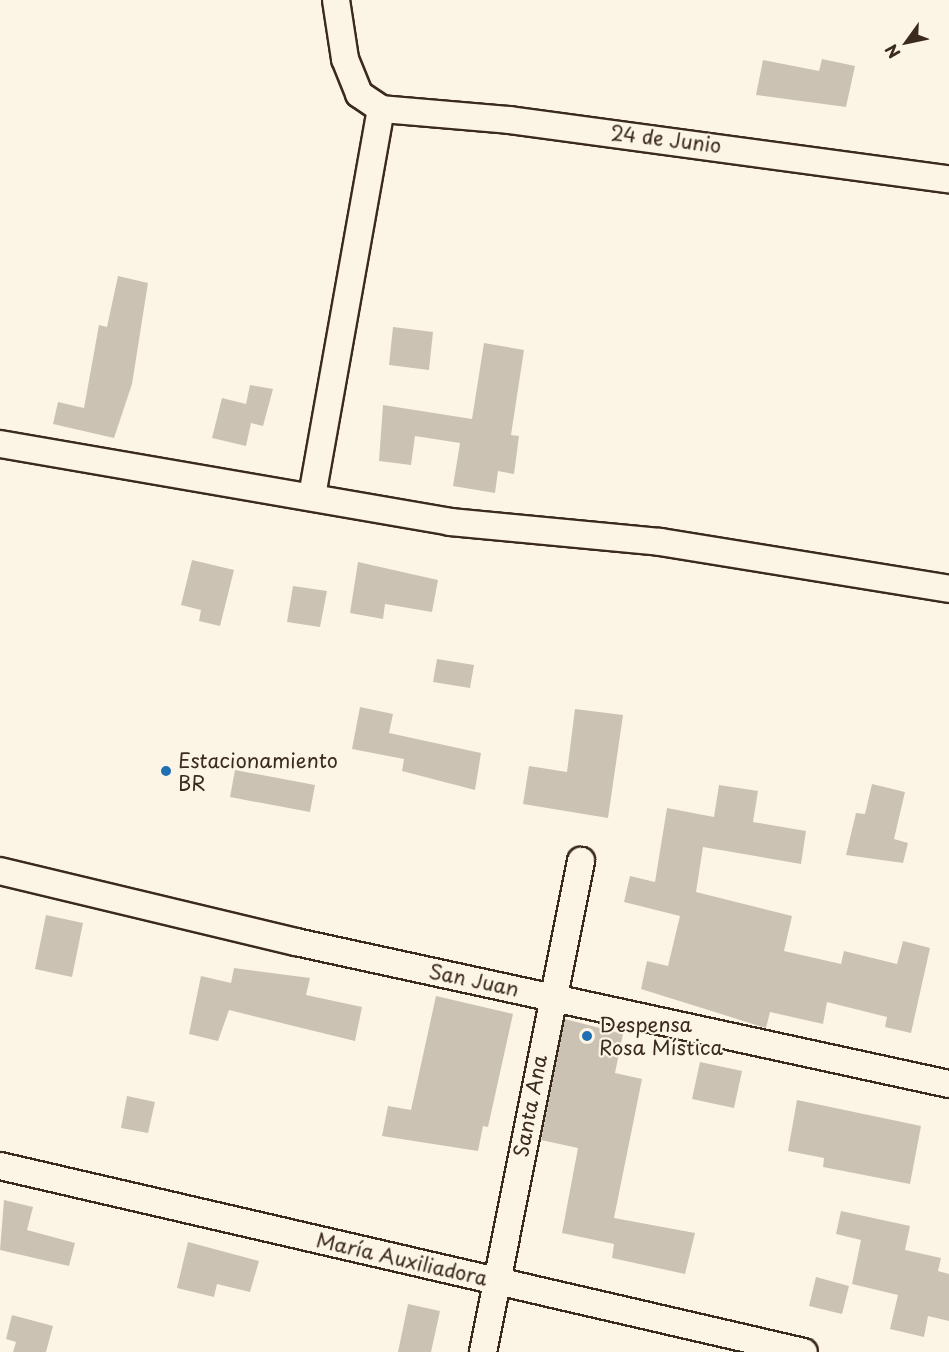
<!DOCTYPE html>
<html>
<head>
<meta charset="utf-8">
<style>
	body { margin:0 }
	#map { position:relative; width:949px; height:1352px; overflow:hidden; background:#fcf5e5; font-family:"Playpen Sans",sans-serif }
	div>[style] { position:absolute }
	[style*='--x'] { left:calc(var(--x)*1px); top:calc(var(--y)*1px); width:calc(var(--w)*1px); rotate:calc(var(--a)*1deg) }
	.building>* { inset:0; background:#ccc2b3 }
	.roads { filter:drop-shadow(2px 0 #3b2a1e) drop-shadow(-2px 0 #3b2a1e) drop-shadow(0 2px #3b2a1e) drop-shadow(0 -2px #3b2a1e) }
	.street>* { height:26px; margin:-13px; padding:0 13px; transform-origin:13px; border-radius:13px; background:#fcf5e5 }
	.dots>* { width:16px; height:16px; translate:-50% -50%; box-sizing:border-box; border:3px solid #fcf5e5; border-radius:50% }
	span { translate:-50% -50%; white-space:nowrap; text-align:center; line-height:1.15; -webkit-text-stroke:4.5px #fcf5e5; paint-order:stroke }
	.street-label { font-size:20px; color:#3b2a1e }
	.poi-label { font-size:20px; color:#3b2a1e }
	.left { translate:0 -50%; text-align:left }
	.north { position:absolute; left:877px; top:12px; width:60px; height:60px; -webkit-text-stroke:4px #fcf5e5; paint-order:stroke; rotate:237deg; font-size:16px; font-weight:700; line-height:24px; text-align:center; color:#3b2a1e }
	.north::after { content:''; display:block; margin:auto; width:21px; height:27px; background:#3b2a1e; clip-path:polygon(50% 0,100% 100%,50% 72%,0 100%) }
</style>
</head>
<body>
<div id="map">
	<div class="building">
		<div style="clip-path:polygon(822px 59px,855px 66px,846px 107px,756px 95px,763px 60px,819px 71px)"></div>
		<div style="clip-path:polygon(118px 276px,148px 283px,132px 384px,114px 438px,53px 424px,58px 402px,84px 408px,99px 325px,107px 327px)"></div>
		<div style="clip-path:polygon(393px 327px,433px 332px,429px 370px,389px 365px)"></div>
		<div style="clip-path:polygon(484px 343px,524px 350px,511px 435px,519px 436px,514px 474px,498px 471px,495px 493px,453px 486px,460px 443px,415px 436px,411px 465px,379px 461px,383px 405px,472px 419px)"></div>
		<div style="clip-path:polygon(250px 385px,273px 389px,263px 426px,251px 423px,246px 446px,212px 438px,222px 398px,246px 404px)"></div>
		<div style="clip-path:polygon(192px 560px,234px 570px,220px 626px,199px 621px,201px 610px,181px 605px)"></div>
		<div style="clip-path:polygon(358px 562px,438px 580px,432px 612px,385px 604px,383px 619px,350px 613px)"></div>
		<div style="clip-path:polygon(293px 586px,327px 591px,320px 627px,287px 622px)"></div>
		<div style="clip-path:polygon(437px 659px,474px 665px,470px 688px,433px 682px)"></div>
		<div style="clip-path:polygon(360px 707px,393px 714px,389px 733px,481px 753px,475px 790px,402px 771px,404px 759px,352px 749px)"></div>
		<div style="clip-path:polygon(575px 709px,623px 715px,608px 818px,523px 804px,529px 766px,567px 772px)"></div>
		<div style="clip-path:polygon(235px 770px,315px 785px,310px 812px,230px 797px)"></div>
		<div style="clip-path:polygon(872px 784px,905px 792px,894px 839px,908px 843px,903px 863px,846px 855px,856px 813px,865px 814px)"></div>
		<div style="clip-path:polygon(719px 785px,758px 791px,753px 822px,806px 831px,801px 864px,703px 847px,696px 892px,792px 916px,784px 951px,841px 964px,844px 951px,897px 964px,903px 941px,930px 948px,911px 1033px,885px 1027px,887px 1017px,827px 1002px,823px 1024px,770px 1012px,766px 1028px,641px 989px,647px 961px,668px 966px,680px 916px,624px 902px,630px 876px,655px 882px,667px 808px,714px 817px)"></div>
		<div style="clip-path:polygon(46px 915px,83px 923px,72px 977px,35px 969px)"></div>
		<div style="clip-path:polygon(234px 968px,310px 978px,306px 995px,362px 1007px,355px 1041px,229px 1010px,218px 1041px,189px 1034px,201px 976px,231px 983px)"></div>
		<div style="clip-path:polygon(436px 996px,513px 1014px,488px 1127px,483px 1126px,478px 1151px,382px 1136px,388px 1106px,411px 1110px)"></div>
		<div style="clip-path:polygon(565px 1019px,623px 1034px,615px 1073px,642px 1079px,614px 1218px,695px 1233px,685px 1274px,612px 1258px,614px 1244px,562px 1233px,578px 1148px,541px 1140px)"></div>
		<div style="clip-path:polygon(700px 1062px,742px 1071px,734px 1108px,692px 1099px)"></div>
		<div style="clip-path:polygon(127px 1096px,155px 1102px,148px 1133px,121px 1128px)"></div>
		<div style="clip-path:polygon(797px 1100px,921px 1126px,910px 1184px,823px 1167px,824px 1158px,788px 1151px)"></div>
		<div style="clip-path:polygon(4px 1200px,33px 1207px,27px 1230px,75px 1243px,69px 1266px,0 1250px)"></div>
		<div style="clip-path:polygon(841px 1211px,910px 1226px,905px 1250px,941px 1258px,938px 1271px,949px 1274px,949px 1321px,928px 1316px,924px 1337px,890px 1329px,898px 1295px,852px 1284px,861px 1240px,836px 1234px)"></div>
		<div style="clip-path:polygon(188px 1242px,259px 1261px,250px 1292px,217px 1284px,214px 1297px,177px 1288px)"></div>
		<div style="clip-path:polygon(816px 1277px,849px 1286px,842px 1314px,809px 1306px)"></div>
		<div style="clip-path:polygon(408px 1304px,440px 1311px,431px 1352px,398px 1352px)"></div>
		<div style="clip-path:polygon(12px 1315px,53px 1326px,46px 1352px,13px 1352px,16px 1342px,6px 1339px)"></div>
	</div>
	<div class="roads">
		<div class="street">
			<div style="--x:336;--y:0;--w:60;--a:81.3"></div>
			<div style="--x:345;--y:59;--w:38;--a:68"></div>
			<div style="--x:359;--y:94;--w:27;--a:34"></div>
			<div style="--x:381;--y:109;--w:129;--a:4.9"></div>
			<div style="--x:510;--y:120;--w:443;--a:7.7"></div>
			<div style="--x:0;--y:444;--w:457;--a:9.8"></div>
			<div style="--x:450;--y:522;--w:211;--a:5.4"></div>
			<div style="--x:660;--y:542;--w:293;--a:9.2"></div>
			<div style="--x:312;--y:496;--w:393;--a:-79.9"></div>
			<div style="--x:0;--y:871;--w:304;--a:13.5"></div>
			<div style="--x:296;--y:942;--w:668;--a:12.27"></div>
			<div style="--x:0;--y:1166;--w:825;--a:13.03"></div>
			<div style="--x:483;--y:1352;--w:501;--a:-78.71"></div>
		</div>
	</div>
	<div class="dots">
		<div style="left:166px;top:771px;background:#1f6fb2"></div>
		<div style="left:587px;top:1036px;background:#1f6fb2"></div>
	</div>
	<div class="street-label">
		<span style="left:666px;top:139px;rotate:7deg">24 de Junio</span>
		<span style="left:474px;top:980px;rotate:12deg">San Juan</span>
		<span style="left:530px;top:1106px;rotate:-79deg">Santa Ana</span>
		<span style="left:402px;top:1259px;rotate:13deg">María Auxiliadora</span>
	</div>
	<div class="poi-label">
		<span class="left" style="left:178px;top:772px">Estacionamiento<br>BR</span>
		<span class="left" style="left:599px;top:1036px">Despensa<br>Rosa Mística</span>
	</div>
	<div class="north">N</div>
</div>
</body>
</html>
